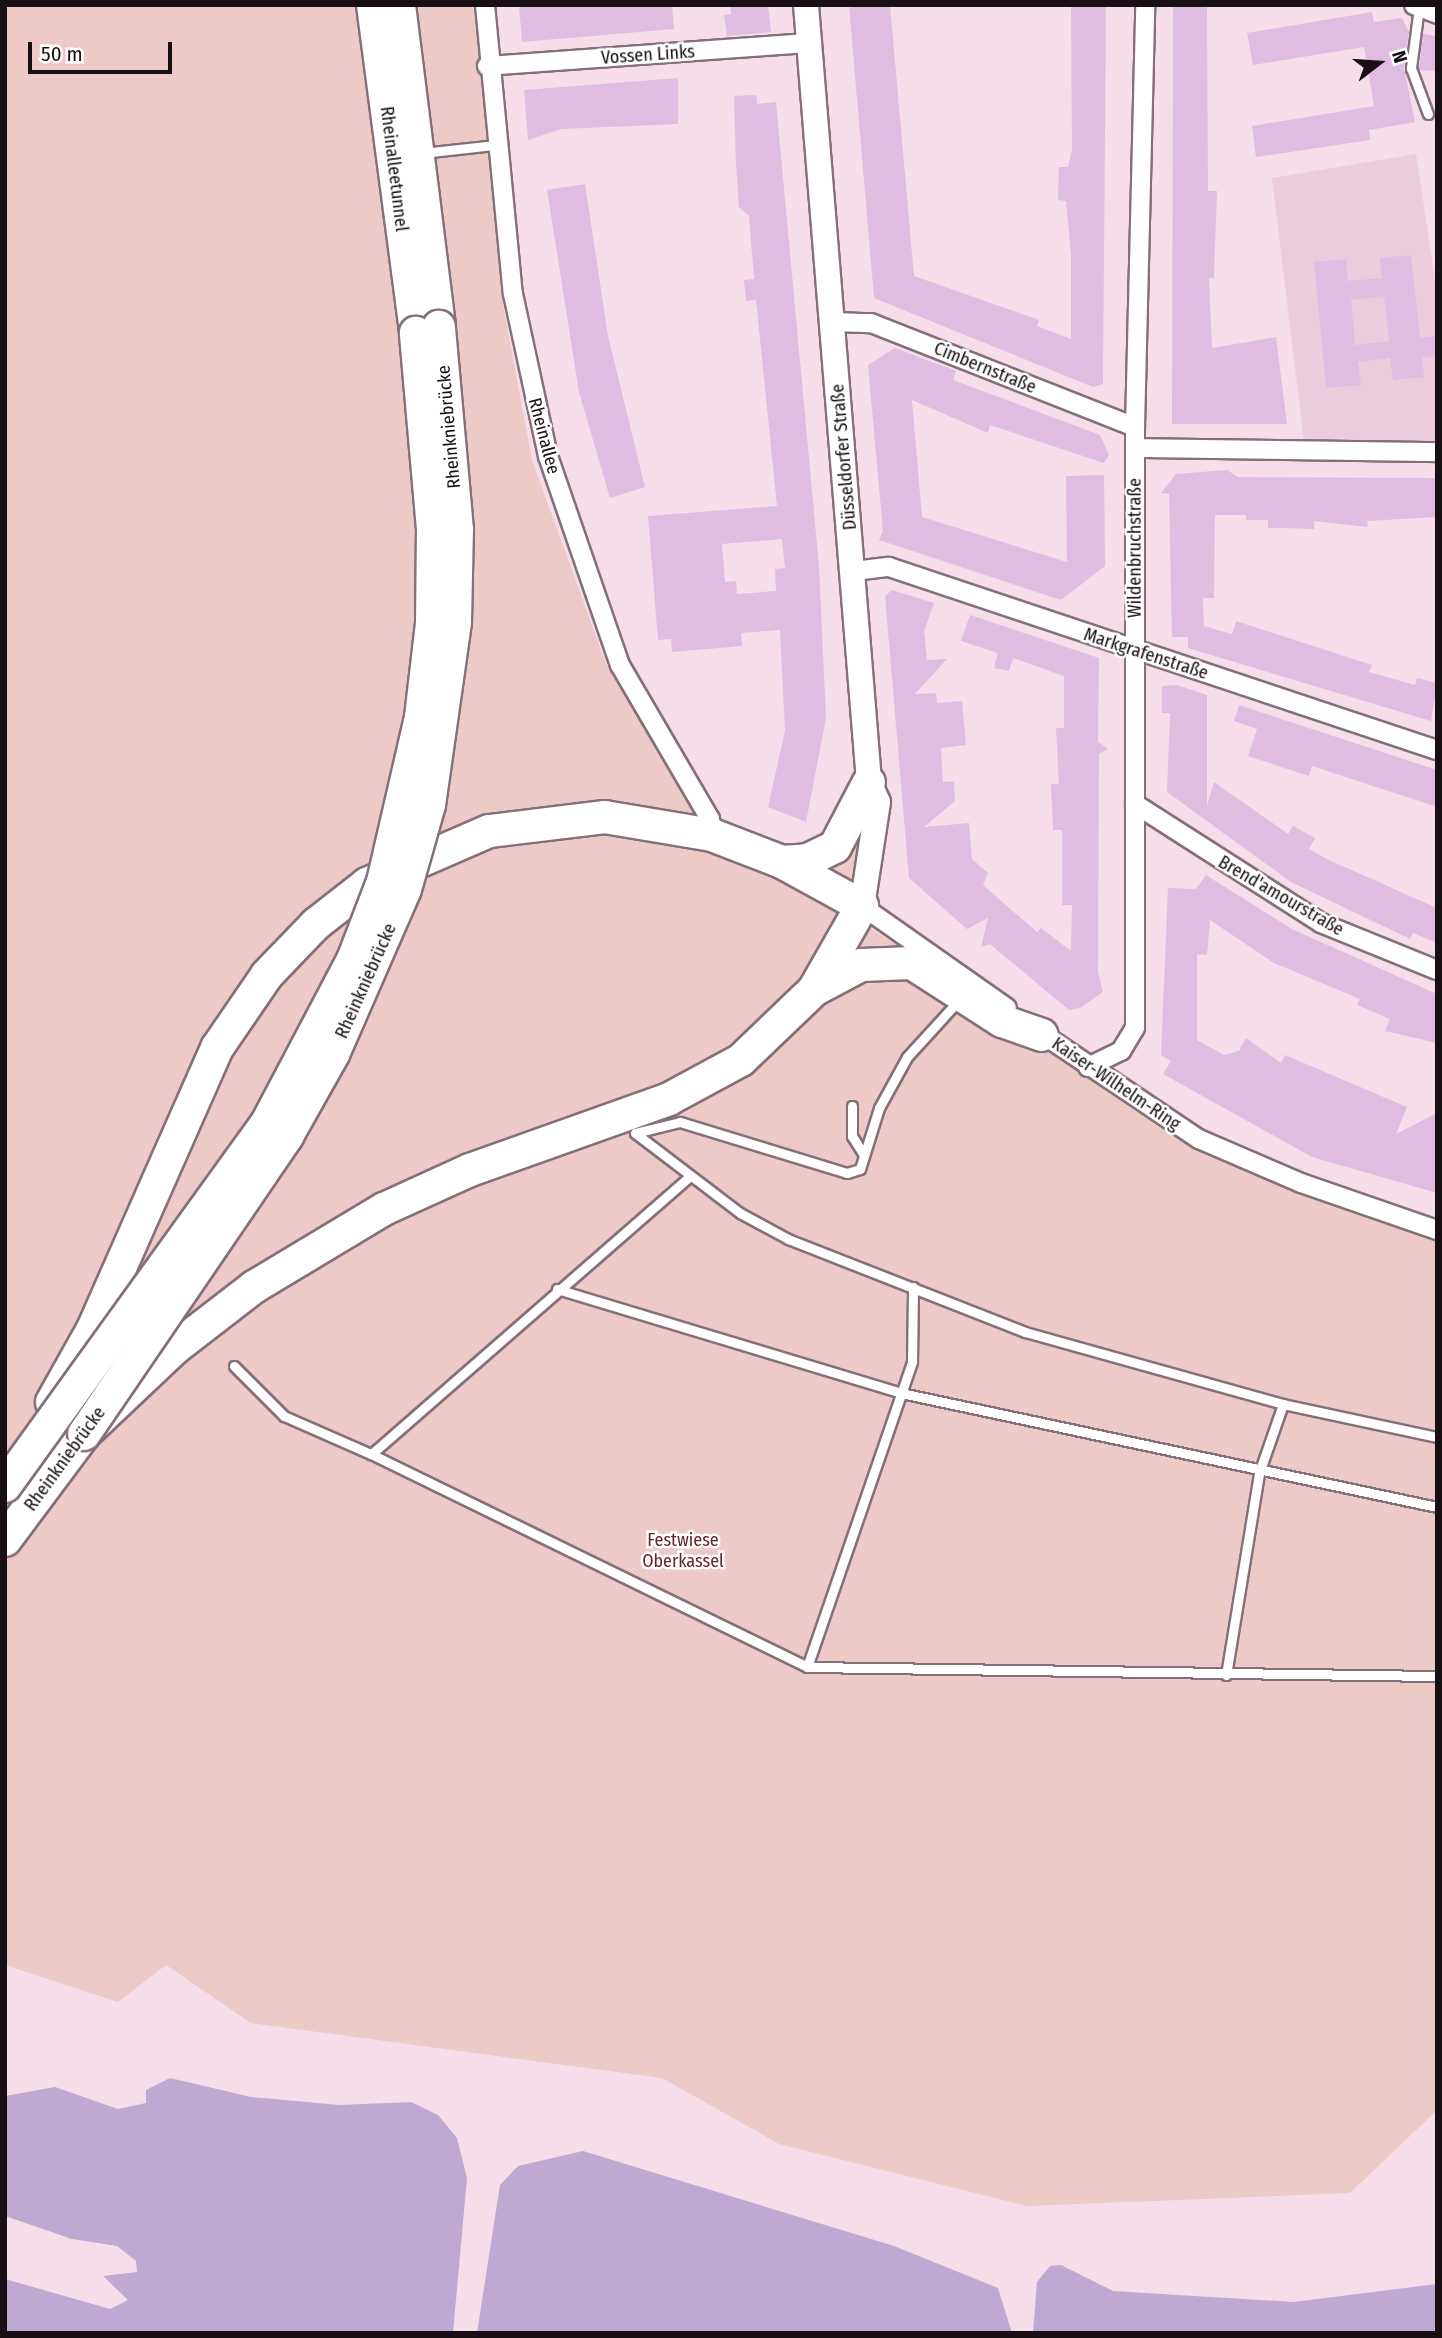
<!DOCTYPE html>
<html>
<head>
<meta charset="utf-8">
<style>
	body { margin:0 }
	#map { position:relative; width:1442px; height:2338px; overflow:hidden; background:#f5ddea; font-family:"Fira Sans Condensed",sans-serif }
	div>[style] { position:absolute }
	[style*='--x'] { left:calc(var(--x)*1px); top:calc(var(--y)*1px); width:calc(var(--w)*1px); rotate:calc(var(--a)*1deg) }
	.built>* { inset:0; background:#ebccdc }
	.green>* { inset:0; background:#edc9c7 }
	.water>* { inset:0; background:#bea9d2 }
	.building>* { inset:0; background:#e0bde0 }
	.roads { filter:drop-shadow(2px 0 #846f7a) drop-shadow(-2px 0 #846f7a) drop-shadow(0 2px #846f7a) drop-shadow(0 -2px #846f7a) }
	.lane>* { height:9px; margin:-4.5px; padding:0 4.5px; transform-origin:4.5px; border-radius:4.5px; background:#fff }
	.street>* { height:18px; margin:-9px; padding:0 9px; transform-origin:9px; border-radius:9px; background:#fff }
	.secondary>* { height:24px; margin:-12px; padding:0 12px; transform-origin:12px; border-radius:12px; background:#fff }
	.highway>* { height:32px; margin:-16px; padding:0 16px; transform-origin:16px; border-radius:16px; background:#fff }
	.bridges { filter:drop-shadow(2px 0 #846f7a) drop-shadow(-2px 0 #846f7a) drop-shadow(0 2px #846f7a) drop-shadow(0 -2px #846f7a) }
	.highway-bridge>* { height:32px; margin:-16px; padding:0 16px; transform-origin:16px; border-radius:16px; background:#fff }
	span { translate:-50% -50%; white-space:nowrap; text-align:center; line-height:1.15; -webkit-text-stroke:5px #fff; paint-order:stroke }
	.street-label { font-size:18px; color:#170f13 }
	.park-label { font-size:18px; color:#632425 }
	.frame { position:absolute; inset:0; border:7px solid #170f13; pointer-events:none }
	.north { position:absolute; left:1344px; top:28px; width:70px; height:70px; -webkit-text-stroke:5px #fff; paint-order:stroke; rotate:73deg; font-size:19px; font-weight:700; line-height:28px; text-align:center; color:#170f13 }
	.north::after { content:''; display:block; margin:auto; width:24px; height:32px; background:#170f13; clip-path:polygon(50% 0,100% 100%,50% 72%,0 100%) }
	.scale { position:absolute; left:28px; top:42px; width:144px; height:32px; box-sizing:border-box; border:4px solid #170f13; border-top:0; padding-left:9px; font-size:21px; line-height:24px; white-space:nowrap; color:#170f13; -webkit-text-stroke:5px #fff; paint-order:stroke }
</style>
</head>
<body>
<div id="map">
	<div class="built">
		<div style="clip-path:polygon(1416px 154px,1437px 293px,1437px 446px,1305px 450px,1272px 178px)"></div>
	</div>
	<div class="green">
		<div style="clip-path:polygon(5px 5px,480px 5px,501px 294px,532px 460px,606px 664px,719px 849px,781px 871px,965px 989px,1130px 1108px,1198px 1146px,1370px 1218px,1437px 1234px,1437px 2110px,1350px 2193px,1027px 2206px,779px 2144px,662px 2078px,251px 2023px,166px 1965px,118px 2002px,5px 1965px)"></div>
		<div style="clip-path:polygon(852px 839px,864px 845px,852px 886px,818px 863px)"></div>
	</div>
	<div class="water">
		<div style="clip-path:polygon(170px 2078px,251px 2097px,339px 2105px,411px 2102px,438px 2115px,457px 2138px,467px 2178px,453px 2333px,5px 2333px,5px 2279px,110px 2309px,128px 2300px,103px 2276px,137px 2272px,136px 2261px,117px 2246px,72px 2239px,5px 2216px,5px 2096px,55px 2087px,118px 2109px,146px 2103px,146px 2090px)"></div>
		<div style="clip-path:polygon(583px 2151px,894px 2246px,998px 2288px,1012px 2333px,477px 2333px,500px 2185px,518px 2166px)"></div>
		<div style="clip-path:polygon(1061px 2265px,1113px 2291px,1294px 2302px,1437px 2284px,1437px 2333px,1033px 2333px,1037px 2282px,1050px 2266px)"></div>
	</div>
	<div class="building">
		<div style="clip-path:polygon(519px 5px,672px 5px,674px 29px,522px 42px)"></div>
		<div style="clip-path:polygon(730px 5px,768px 5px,771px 32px,727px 36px,724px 15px,731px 14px)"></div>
		<div style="clip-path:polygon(849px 5px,890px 5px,914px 276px,1039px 320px,1037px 326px,1071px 339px,1071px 255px,1066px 201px,1058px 200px,1059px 167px,1068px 167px,1072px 150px,1071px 5px,1106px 5px,1103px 384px,1093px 387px,874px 298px)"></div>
		<div style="clip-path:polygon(1173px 5px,1207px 5px,1208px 191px,1217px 191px,1214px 278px,1209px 278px,1212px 348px,1276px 337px,1287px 424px,1172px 424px)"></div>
		<div style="clip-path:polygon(1372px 12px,1374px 22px,1402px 18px,1409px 32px,1404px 68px,1415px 122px,1369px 130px,1370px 140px,1256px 157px,1252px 126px,1374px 106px,1364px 47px,1253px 65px,1247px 33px)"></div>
		<div style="clip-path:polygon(1423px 34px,1437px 36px,1437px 71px,1419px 70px)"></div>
		<div style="clip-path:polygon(678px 78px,678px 124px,561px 129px,528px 140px,524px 90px)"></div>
		<div style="clip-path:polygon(evenodd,756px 95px,757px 104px,776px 102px,819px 566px,826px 718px,806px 822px,768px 807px,785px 731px,780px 630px,741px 633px,742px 646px,672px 652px,671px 639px,658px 640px,648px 516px,777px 506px,756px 300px,746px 301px,744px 280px,754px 279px,749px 216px,739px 207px,736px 165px,734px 96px,756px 95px,782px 539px,785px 568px,775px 569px,776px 591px,737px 594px,736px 581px,725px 582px,722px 544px,782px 539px)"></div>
		<div style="clip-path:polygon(585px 184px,608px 336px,645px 487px,610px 498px,579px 392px,547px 190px)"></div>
		<div style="clip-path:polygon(evenodd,1411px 255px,1420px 338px,1437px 336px,1437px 356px,1422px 358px,1424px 377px,1393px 380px,1390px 358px,1358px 362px,1361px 385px,1326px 388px,1314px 262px,1346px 259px,1348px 281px,1382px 278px,1380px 258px,1411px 255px,1384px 296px,1389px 341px,1355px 345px,1351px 300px,1384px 296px)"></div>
		<div style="clip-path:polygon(895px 348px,956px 371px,953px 380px,1100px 435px,1109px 455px,1104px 463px,990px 425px,988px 433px,912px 400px,922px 517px,1067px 562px,1066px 476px,1104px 475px,1105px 566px,1061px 600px,879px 540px,883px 531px,868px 365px)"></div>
		<div style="clip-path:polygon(1227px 470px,1238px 477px,1437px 478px,1437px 517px,1367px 521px,1368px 527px,1314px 521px,1314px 529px,1283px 528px,1268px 528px,1268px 520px,1246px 520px,1246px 515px,1215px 515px,1214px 598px,1203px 598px,1204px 626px,1232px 634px,1236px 621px,1372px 665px,1369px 672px,1415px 685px,1417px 678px,1437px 683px,1431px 721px,1188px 648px,1188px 637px,1172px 637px,1169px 494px,1161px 493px,1176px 474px)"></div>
		<div style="clip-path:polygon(892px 590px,934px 603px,924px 631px,927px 660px,947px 659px,915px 694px,936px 693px,937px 703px,962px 701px,966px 745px,941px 748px,943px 782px,954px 781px,955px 801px,924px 827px,969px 823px,972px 859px,988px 873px,983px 885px,1037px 932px,1041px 928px,1071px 951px,1072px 905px,1062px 905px,1062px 830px,1053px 830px,1051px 784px,1059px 784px,1056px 728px,1064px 728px,1064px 676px,1013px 658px,1009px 671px,994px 668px,998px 653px,961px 641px,970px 615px,1099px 658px,1098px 742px,1108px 749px,1099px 754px,1098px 972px,1103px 992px,1080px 1008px,1069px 1010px,990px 944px,981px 947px,988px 918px,967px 929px,909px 878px,885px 596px)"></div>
		<div style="clip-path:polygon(1177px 685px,1207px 695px,1207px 806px,1214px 782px,1288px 834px,1293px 826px,1315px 838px,1309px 849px,1329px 860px,1437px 908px,1437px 943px,1413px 933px,1410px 939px,1291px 882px,1167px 792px,1170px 713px,1162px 713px,1162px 686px)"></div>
		<div style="clip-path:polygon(1239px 705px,1437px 770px,1437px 807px,1312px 766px,1309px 776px,1248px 756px,1257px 729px,1234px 721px)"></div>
		<div style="clip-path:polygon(1206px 875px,1292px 929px,1437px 994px,1437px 1043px,1385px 1031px,1390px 1019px,1357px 1005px,1360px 999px,1274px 963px,1210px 920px,1207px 955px,1197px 954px,1197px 1040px,1224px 1055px,1239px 1051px,1246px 1038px,1281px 1063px,1285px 1055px,1407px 1107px,1396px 1134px,1437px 1113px,1437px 1193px,1312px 1157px,1163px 1074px,1171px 1061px,1161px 1055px,1168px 888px,1196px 889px)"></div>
	</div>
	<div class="roads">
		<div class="lane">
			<div style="--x:1419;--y:7;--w:62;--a:97.5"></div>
			<div style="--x:1411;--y:68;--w:49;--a:69.7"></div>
			<div style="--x:422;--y:153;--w:72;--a:-6.3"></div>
			<div style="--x:959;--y:1000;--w:77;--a:132.4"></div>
			<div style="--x:907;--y:1057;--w:58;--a:118.8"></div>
			<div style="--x:879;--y:1108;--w:64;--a:107.3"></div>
			<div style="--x:860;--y:1169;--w:14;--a:163"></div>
			<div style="--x:847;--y:1173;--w:175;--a:-163"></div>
			<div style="--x:680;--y:1122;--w:46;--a:166.3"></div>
			<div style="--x:635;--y:1133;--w:132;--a:37.3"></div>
			<div style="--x:740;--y:1213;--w:55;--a:28.4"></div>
			<div style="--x:788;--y:1239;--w:255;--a:21.4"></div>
			<div style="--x:1025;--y:1332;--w:268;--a:15.6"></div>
			<div style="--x:1283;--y:1404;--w:157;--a:12.1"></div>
			<div style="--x:852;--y:1106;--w:30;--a:90"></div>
			<div style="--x:852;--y:1136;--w:22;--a:58"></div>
			<div style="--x:690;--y:1176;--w:423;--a:138.9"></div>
			<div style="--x:371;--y:1454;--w:485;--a:26"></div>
			<div style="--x:807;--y:1667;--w:630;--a:0.82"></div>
			<div style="--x:557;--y:1289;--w:359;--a:16.8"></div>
			<div style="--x:901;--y:1393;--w:548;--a:12.01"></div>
			<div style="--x:234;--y:1366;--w:71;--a:45"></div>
			<div style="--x:284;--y:1416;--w:95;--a:23.6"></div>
			<div style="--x:807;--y:1667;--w:323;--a:-71"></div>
			<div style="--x:912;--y:1362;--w:75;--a:-89.2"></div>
			<div style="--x:1226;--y:1675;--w:205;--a:-80.7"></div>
			<div style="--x:1259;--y:1473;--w:73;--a:-70.8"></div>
		</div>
		<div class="street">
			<div style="--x:485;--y:5;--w:290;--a:84.5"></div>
			<div style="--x:513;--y:294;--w:166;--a:77.8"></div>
			<div style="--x:548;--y:456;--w:221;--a:71"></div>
			<div style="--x:620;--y:665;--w:178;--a:59.7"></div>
			<div style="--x:710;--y:819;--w:16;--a:83"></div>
			<div style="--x:1414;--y:5;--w:25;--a:21"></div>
			<div style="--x:487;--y:66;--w:323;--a:-4.1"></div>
			<div style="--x:833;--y:322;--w:38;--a:2"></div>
			<div style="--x:871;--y:323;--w:284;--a:21.5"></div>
			<div style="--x:1135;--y:448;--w:302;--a:0.8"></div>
			<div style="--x:854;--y:571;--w:35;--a:-7"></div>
			<div style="--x:889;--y:567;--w:578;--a:18.47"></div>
			<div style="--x:1135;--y:804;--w:221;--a:32.6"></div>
			<div style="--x:1321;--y:923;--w:125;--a:22.1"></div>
			<div style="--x:862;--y:906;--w:177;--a:35.1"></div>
			<div style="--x:1035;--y:1029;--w:197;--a:33.9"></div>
			<div style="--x:1199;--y:1139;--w:111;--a:23.3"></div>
			<div style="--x:1301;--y:1183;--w:144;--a:19.1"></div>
			<div style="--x:1088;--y:1067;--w:37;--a:-26"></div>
			<div style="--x:1121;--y:1051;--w:27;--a:-59"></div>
			<div style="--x:1135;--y:1028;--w:601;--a:-90"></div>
			<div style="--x:1135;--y:427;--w:422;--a:-88.6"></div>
		</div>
		<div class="secondary">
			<div style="--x:806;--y:5;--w:780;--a:85.36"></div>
			<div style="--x:869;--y:782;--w:22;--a:66"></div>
			<div style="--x:878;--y:802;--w:105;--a:98.7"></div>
		</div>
		<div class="highway">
			<div style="--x:373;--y:5;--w:331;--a:82.5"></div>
			<div style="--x:399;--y:5;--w:324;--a:82.9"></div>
			<div style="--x:782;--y:862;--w:26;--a:-4"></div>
			<div style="--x:808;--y:860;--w:30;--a:-26"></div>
			<div style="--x:835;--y:847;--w:73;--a:-62.4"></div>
			<div style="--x:818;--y:988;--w:49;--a:-28.1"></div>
			<div style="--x:861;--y:965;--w:51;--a:-2.2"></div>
			<div style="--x:912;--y:963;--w:107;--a:32.8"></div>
			<div style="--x:1002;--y:1021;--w:42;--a:19.3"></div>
			<div style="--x:5;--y:1540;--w:132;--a:-53.3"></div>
			<div style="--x:84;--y:1434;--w:125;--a:-43.4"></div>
			<div style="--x:175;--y:1348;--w:100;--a:-37.7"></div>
			<div style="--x:254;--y:1287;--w:152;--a:-31"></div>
			<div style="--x:384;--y:1209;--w:94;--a:-24.4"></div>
			<div style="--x:470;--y:1170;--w:211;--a:-19.6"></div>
			<div style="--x:669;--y:1099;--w:82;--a:-28.4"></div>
			<div style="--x:741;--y:1060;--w:101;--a:-43.8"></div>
			<div style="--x:814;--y:990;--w:97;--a:-60.3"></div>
			<div style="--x:862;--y:906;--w:91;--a:-151.2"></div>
			<div style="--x:782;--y:862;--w:75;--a:-158.9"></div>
			<div style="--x:712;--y:835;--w:109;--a:-170.5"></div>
			<div style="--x:605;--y:817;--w:117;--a:173.1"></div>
			<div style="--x:489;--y:831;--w:133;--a:156.5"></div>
			<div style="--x:367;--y:884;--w:65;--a:141.9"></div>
			<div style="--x:316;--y:924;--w:71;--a:133.9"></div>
			<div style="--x:267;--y:975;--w:88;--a:124.4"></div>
			<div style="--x:217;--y:1048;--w:307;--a:113.8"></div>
			<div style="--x:93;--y:1329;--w:84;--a:119.3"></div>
		</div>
	</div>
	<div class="bridges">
		<div class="highway-bridge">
			<div style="--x:84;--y:1434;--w:361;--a:-55.7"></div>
			<div style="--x:287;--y:1136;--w:94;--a:-60.7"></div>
			<div style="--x:333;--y:1054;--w:180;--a:-66.4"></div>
			<div style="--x:405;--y:889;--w:87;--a:-74.1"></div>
			<div style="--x:429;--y:805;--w:185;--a:-81.9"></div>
			<div style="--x:455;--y:622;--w:92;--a:-88.8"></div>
			<div style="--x:457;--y:530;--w:204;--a:-95.1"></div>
			<div style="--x:5;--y:1486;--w:450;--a:-54.2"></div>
			<div style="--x:268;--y:1121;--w:182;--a:-62.2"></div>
			<div style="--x:353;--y:960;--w:84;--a:-69"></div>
			<div style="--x:383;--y:882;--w:169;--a:-77"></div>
			<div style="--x:421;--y:717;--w:95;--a:-83.3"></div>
			<div style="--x:432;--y:623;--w:94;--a:-89.4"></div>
			<div style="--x:433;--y:529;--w:197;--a:-95"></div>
		</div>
	</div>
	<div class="street-label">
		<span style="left:648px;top:55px;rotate:-4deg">Vossen Links</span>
		<span style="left:394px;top:169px;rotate:83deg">Rheinalleetunnel</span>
		<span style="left:985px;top:368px;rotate:22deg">Cimbernstraße</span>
		<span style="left:449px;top:427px;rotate:-95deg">Rheinkniebrücke</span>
		<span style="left:544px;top:436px;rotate:75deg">Rheinallee</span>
		<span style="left:844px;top:457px;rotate:-95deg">Düsseldorfer Straße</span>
		<span style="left:1135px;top:548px;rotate:-90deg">Wildenbruchstraße</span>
		<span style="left:1146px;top:654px;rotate:18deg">Markgrafenstraße</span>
		<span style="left:1281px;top:896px;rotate:30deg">Brend'amourstraße</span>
		<span style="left:366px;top:981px;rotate:-66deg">Rheinkniebrücke</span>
		<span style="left:1116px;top:1084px;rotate:34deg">Kaiser-Wilhelm-Ring</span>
		<span style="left:65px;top:1459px;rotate:-54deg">Rheinkniebrücke</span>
	</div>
	<div class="park-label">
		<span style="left:683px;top:1551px">Festwiese<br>Oberkassel</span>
	</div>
	<div class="frame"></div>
	<div class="north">N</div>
	<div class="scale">50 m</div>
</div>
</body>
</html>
